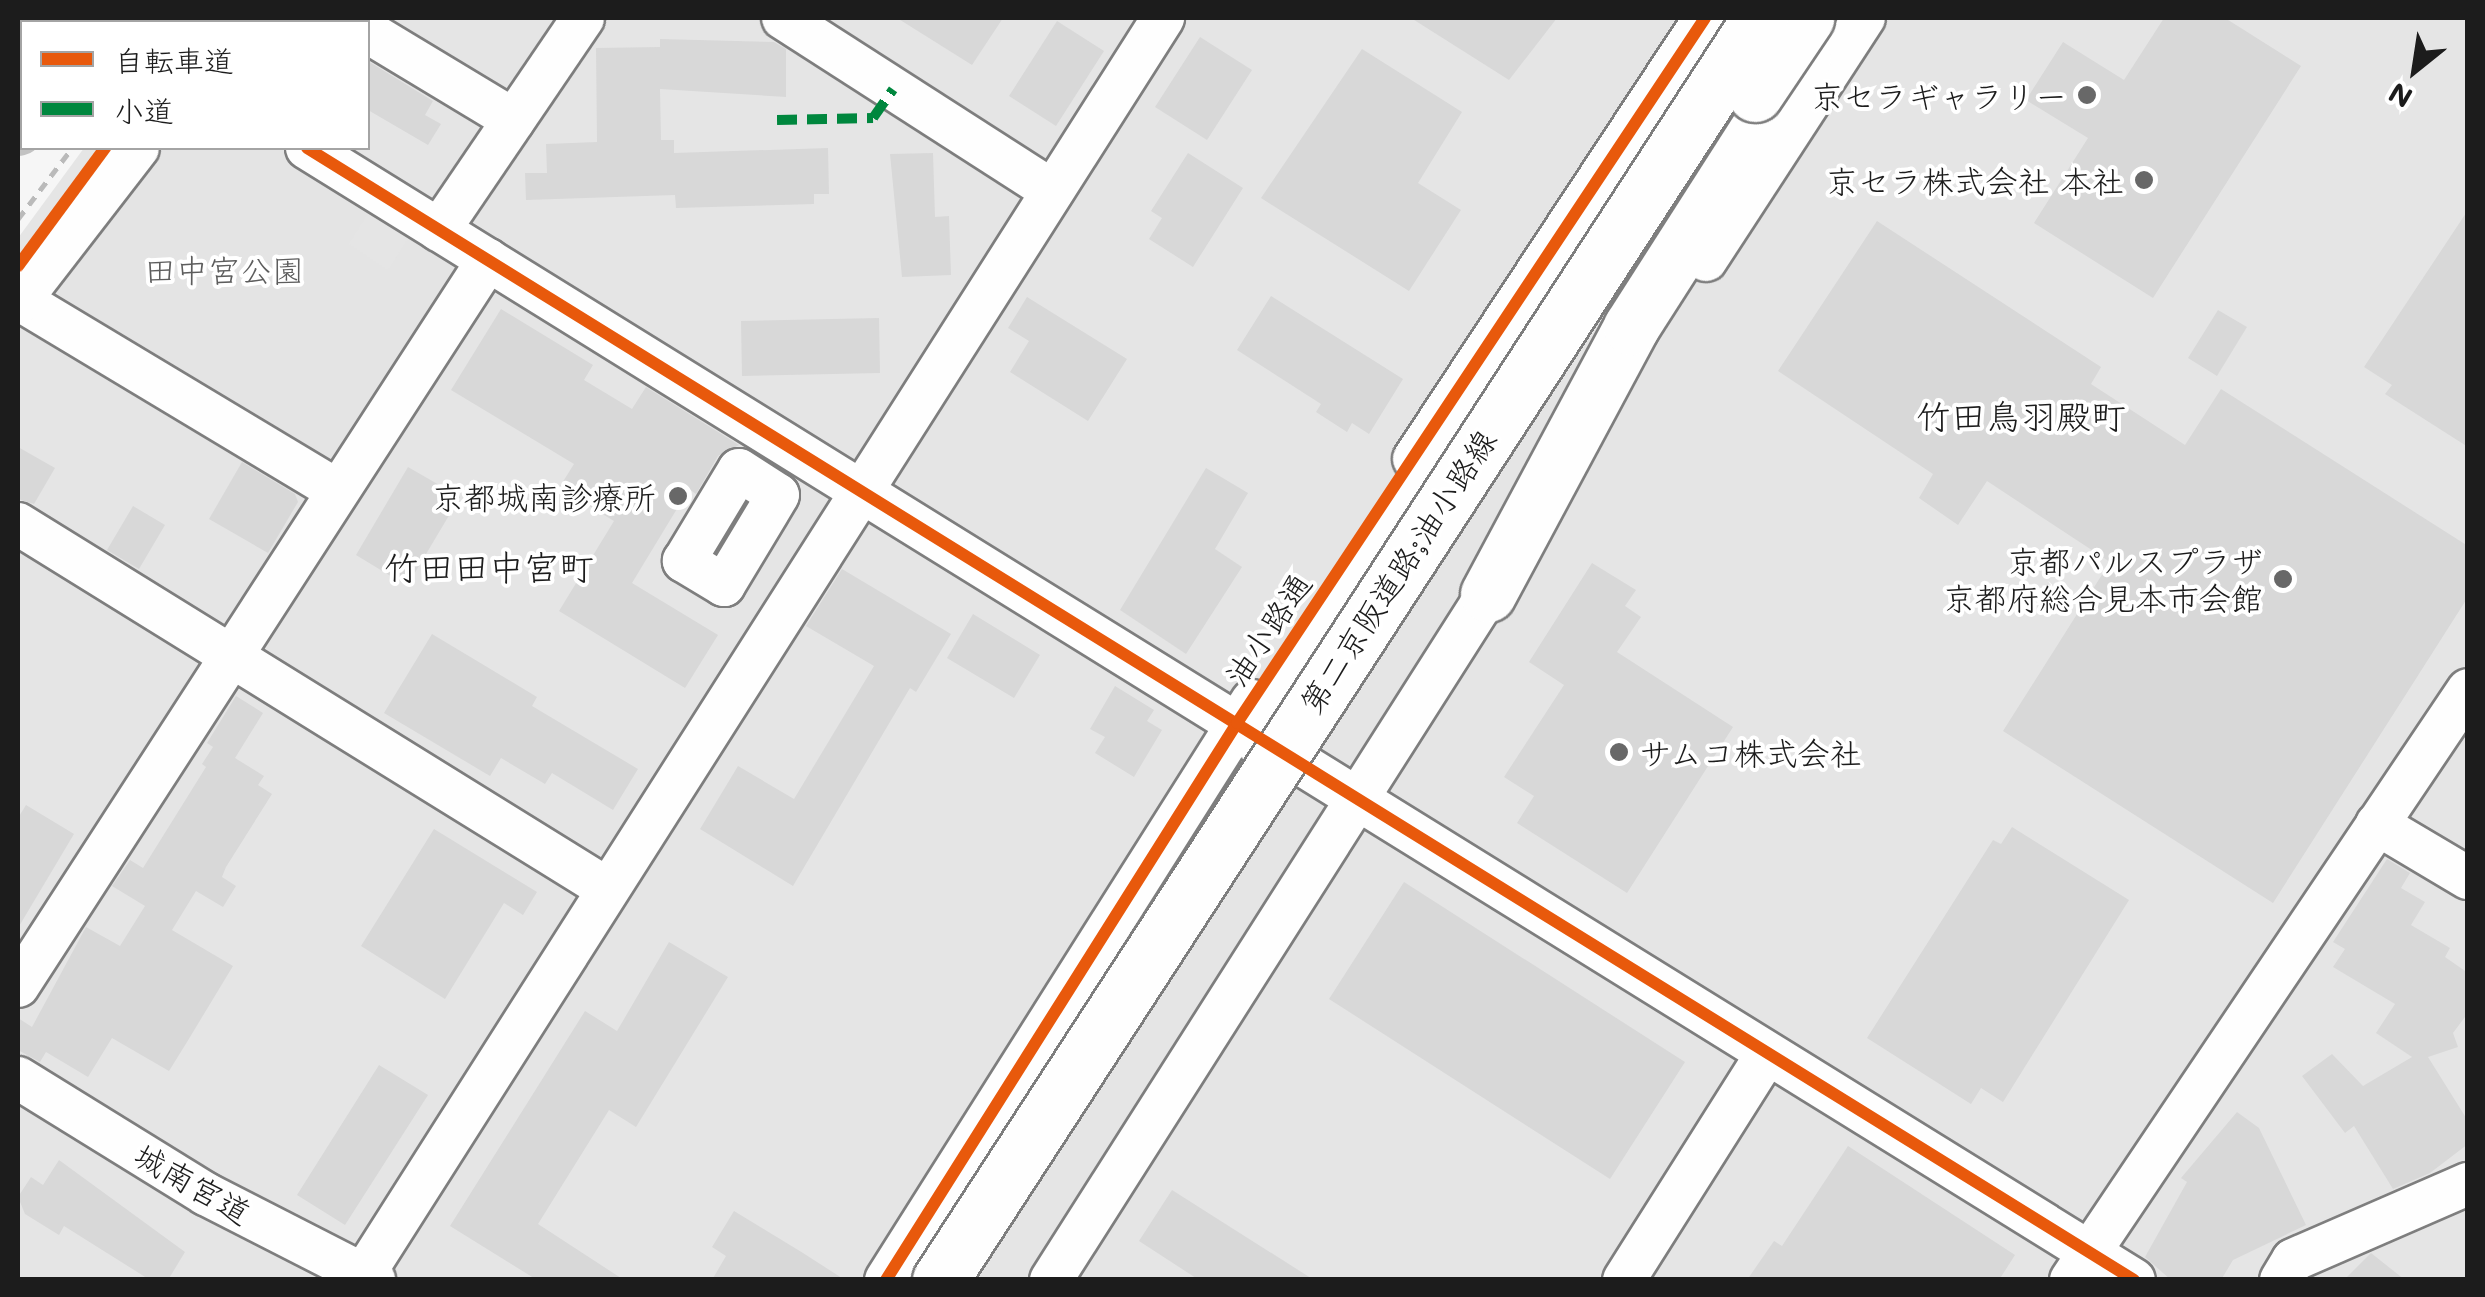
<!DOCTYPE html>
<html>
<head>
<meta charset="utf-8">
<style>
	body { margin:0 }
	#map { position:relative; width:2485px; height:1297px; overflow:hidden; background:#f6f6f6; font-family:Mali,"Klee One",sans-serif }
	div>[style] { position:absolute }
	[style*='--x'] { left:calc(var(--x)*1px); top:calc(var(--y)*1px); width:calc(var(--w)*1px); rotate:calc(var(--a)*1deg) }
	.built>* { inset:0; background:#e5e5e5 }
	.green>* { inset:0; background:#e4e4e4 }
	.river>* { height:52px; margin:-26px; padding:0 26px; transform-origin:26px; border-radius:26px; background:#c2c2c2 }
	.building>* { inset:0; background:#d8d8d8 }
	.path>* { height:5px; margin-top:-2.5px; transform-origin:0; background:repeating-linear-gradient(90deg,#bababa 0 10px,transparent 0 18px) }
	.roads { filter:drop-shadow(2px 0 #7e7e7e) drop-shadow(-2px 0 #7e7e7e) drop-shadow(0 2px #7e7e7e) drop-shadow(0 -2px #7e7e7e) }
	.minor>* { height:42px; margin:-21px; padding:0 21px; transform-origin:21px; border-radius:21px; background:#fefefe }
	.highway>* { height:55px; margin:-27.5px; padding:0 27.5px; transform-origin:27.5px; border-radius:27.5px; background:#fefefe }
	.bridges { filter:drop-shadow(2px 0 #7e7e7e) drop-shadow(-2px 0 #7e7e7e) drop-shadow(0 2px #7e7e7e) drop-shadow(0 -2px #7e7e7e) }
	.highway-bridge>* { height:55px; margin:-27.5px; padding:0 27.5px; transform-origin:27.5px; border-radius:27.5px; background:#fefefe }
	.quiet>* { height:10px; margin-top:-5px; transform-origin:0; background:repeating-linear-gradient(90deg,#00873e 0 20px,transparent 0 30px) }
	.cycleway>* { height:12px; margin:-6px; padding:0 6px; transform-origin:6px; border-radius:6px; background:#e8590c }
	.dots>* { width:28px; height:28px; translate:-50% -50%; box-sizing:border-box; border:5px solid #fff; border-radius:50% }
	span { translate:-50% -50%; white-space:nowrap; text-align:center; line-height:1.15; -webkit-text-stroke:8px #fff; paint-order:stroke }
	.poi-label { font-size:32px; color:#1c1c1c }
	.right { translate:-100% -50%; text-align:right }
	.left { translate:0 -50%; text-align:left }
	.park-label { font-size:32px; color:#5d5d5d }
	.street-label { font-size:32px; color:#1c1c1c }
	.neighbourhood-label { font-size:35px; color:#1c1c1c }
	.frame { position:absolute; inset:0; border:20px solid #1c1c1c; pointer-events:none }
	.legend { position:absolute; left:20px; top:20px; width:350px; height:130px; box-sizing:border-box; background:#fff; border:2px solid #a4a4a4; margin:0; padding:12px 18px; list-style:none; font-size:30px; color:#1c1c1c }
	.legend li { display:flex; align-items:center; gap:20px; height:50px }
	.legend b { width:50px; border:2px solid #a4a4a4 }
	.north { position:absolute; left:2365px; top:20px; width:100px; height:100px; -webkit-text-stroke:8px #fff; paint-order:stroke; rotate:210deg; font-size:28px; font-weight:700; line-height:40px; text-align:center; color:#1c1c1c }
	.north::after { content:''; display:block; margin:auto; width:35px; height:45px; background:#1c1c1c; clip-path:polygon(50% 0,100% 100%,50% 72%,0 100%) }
</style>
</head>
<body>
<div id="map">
	<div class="built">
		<div style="clip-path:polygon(178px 18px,2467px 18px,2467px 1279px,18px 1279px,18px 238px,84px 148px,368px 148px,368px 22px,175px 22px)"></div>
	</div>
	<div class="green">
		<div style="clip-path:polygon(149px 148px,285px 148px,374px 204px,349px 244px,388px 270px,414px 229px,457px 255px,458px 269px,339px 463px,320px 471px,53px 306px,46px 290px)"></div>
	</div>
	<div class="river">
		<div style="--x:100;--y:22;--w:5;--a:-53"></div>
		<div style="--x:18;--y:130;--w:8;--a:-60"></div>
	</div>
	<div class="building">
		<div style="clip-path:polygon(897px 18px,1003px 18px,972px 65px)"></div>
		<div style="clip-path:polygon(1411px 18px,1557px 18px,1509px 80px)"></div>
		<div style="clip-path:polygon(2164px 18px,2225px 18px,2301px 66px,2153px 298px,2034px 223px,2088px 138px,2026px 100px,2063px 42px,2124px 80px)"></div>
		<div style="clip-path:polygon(1057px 21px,1104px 51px,1056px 126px,1009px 96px)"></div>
		<div style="clip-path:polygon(1200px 37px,1252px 70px,1207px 140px,1155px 107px)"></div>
		<div style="clip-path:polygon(660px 39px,774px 42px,786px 49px,786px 97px,660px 89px,661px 140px,674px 140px,674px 153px,828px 148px,829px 194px,814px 194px,814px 204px,676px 208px,675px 195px,526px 200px,525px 173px,547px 173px,546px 144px,597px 142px,596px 48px,660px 47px)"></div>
		<div style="clip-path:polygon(1362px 49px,1462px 112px,1418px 183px,1461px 210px,1409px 291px,1261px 198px)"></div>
		<div style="clip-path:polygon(368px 61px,433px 101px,425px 115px,441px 124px,428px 145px,368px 110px)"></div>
		<div style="clip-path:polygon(933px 153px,935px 217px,949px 216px,951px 275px,902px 277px,890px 154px)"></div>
		<div style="clip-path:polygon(1188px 153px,1243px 188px,1193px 267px,1149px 239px,1162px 218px,1151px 211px)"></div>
		<div style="clip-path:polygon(2468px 210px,2468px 447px,2385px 394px,2392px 385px,2364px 367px)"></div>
		<div style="clip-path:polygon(1877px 221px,2101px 367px,2091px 384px,2185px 445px,2221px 389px,2468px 546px,2468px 597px,2273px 903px,2003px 731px,2110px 562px,1987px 481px,1958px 525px,1919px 498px,1933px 474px,1778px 371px)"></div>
		<div style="clip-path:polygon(1271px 296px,1403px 379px,1369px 434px,1352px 423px,1347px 432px,1316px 412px,1321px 404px,1237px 350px)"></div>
		<div style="clip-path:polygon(1027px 297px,1127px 359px,1088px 421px,1010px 372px,1029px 341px,1008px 328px)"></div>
		<div style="clip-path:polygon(501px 309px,593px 365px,584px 380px,632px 409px,646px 387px,739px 445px,718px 456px,696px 494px,689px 489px,632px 583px,718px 635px,685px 688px,559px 611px,614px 521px,559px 488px,574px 464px,451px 390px)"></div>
		<div style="clip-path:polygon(2218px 310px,2247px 327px,2217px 376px,2188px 358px)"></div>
		<div style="clip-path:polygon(879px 318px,880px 373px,742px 376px,741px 321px)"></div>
		<div style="clip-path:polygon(18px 447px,55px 468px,34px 504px,18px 499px)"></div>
		<div style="clip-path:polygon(242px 462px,295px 494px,298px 502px,268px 553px,209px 519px)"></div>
		<div style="clip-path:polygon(408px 467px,460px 497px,407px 586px,356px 555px)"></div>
		<div style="clip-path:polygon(1206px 468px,1248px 493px,1215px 549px,1242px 567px,1186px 654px,1120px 610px)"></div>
		<div style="clip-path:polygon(133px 506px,165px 525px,139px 569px,107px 550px)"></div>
		<div style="clip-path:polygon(1592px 563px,1636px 590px,1625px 606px,1641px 617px,1617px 652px,1733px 727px,1627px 893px,1517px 823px,1534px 796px,1504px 777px,1564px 685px,1529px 662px)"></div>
		<div style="clip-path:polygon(842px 569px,951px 634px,916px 692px,910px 688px,793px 886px,700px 829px,738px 766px,794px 799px,874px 666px,806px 626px)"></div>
		<div style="clip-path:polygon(973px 614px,1040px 655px,1014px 698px,947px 658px)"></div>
		<div style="clip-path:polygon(432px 634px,537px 697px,532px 706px,638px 769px,613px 810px,552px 773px,545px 784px,501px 758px,490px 776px,384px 713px)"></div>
		<div style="clip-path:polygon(1115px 686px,1154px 710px,1147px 721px,1162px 730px,1134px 777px,1095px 753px,1105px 737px,1090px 729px)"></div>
		<div style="clip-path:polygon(236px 696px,263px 713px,235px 758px,264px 776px,258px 785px,272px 794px,226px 867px,222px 877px,236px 886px,223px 907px,196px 891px,172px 930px,233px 966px,187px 1042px,169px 1071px,112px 1038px,88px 1077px,46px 1052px,40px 1062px,18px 1050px,18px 1018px,32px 1027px,86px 927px,120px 946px,145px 906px,112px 886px,130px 860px,143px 868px,206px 767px,202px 764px,213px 747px,207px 743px)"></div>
		<div style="clip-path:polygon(26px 805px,74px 834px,18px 928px,18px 818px)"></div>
		<div style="clip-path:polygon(2012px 827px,2129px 900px,2003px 1102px,1981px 1088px,1971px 1104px,1867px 1038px,1993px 840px,2001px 844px)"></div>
		<div style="clip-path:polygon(434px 829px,537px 892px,523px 915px,504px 903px,445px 999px,361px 946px)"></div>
		<div style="clip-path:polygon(2387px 859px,2410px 873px,2401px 888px,2425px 902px,2411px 925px,2450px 948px,2445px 957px,2468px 973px,2468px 1013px,2453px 1033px,2458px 1047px,2428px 1057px,2468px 1121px,2468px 1144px,2430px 1173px,2393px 1189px,2354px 1126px,2345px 1133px,2302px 1076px,2332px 1054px,2363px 1086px,2412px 1057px,2376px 1033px,2395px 1004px,2333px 967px,2345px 949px,2333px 942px)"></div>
		<div style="clip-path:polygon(1404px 882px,1685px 1062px,1610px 1179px,1329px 999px)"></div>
		<div style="clip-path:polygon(669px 942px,728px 977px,636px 1127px,609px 1110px,538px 1224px,624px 1280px,537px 1280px,450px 1226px,585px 1011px,617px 1031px)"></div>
		<div style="clip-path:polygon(379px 1065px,428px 1095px,345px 1225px,297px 1195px)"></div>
		<div style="clip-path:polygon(2237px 1112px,2259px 1128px,2306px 1225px,2233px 1260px,2221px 1280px,2171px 1280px,2145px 1257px,2187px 1182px,2181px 1178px)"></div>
		<div style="clip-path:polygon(1848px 1146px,2015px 1255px,1999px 1280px,1747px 1280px,1774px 1241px,1782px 1246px)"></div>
		<div style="clip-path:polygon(59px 1160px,185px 1252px,168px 1280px,150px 1280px,64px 1226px,59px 1235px,25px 1214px,18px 1197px,31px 1177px,43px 1185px)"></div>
		<div style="clip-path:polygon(1172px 1190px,1314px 1280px,1199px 1280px,1139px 1241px)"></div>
		<div style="clip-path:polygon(734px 1211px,803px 1253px,845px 1280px,712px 1280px,726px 1256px,712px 1247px)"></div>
		<div style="clip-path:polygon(2371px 1253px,2405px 1280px,2344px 1280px)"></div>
	</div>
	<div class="path">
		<div style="--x:176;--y:18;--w:9;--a:27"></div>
		<div style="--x:27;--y:22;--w:6;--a:-39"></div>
		<div style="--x:165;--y:22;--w:5;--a:-53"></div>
		<div style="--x:18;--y:35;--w:8;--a:-60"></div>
		<div style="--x:18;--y:219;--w:89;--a:-52.7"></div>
	</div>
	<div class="roads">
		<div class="minor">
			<div style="--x:783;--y:18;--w:320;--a:32.7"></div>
			<div style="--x:229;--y:22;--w:5;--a:-53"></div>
			<div style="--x:368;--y:32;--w:170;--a:31.1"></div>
			<div style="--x:307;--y:148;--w:2149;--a:31.78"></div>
			<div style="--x:439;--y:230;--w:256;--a:-55.8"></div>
			<div style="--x:1706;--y:260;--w:289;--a:-56.9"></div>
			<div style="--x:20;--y:300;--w:367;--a:31"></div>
			<div style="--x:18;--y:303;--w:196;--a:-52.3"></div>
			<div style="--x:1414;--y:459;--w:528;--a:-56.58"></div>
			<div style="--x:739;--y:470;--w:46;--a:32.7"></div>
			<div style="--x:778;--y:495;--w:105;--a:121"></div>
			<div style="--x:724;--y:585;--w:47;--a:-149"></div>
			<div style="--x:684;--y:561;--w:106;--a:-58.9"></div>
			<div style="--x:18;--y:524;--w:692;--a:31.76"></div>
			<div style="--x:2377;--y:824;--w:106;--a:30.7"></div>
			<div style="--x:18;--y:986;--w:865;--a:-57.08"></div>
			<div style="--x:18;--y:1078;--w:221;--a:31.7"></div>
			<div style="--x:206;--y:1194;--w:189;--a:27.1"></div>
			<div style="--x:360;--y:1280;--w:1496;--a:-57.53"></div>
			<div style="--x:886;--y:1280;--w:685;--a:-57.7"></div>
			<div style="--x:1051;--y:1280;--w:842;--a:-57.52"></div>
			<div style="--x:1624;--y:1280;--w:267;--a:-57.7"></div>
			<div style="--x:2071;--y:1280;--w:711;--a:-56.06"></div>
			<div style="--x:2281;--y:1280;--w:23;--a:-59"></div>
			<div style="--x:2293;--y:1260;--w:191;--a:-23.5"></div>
		</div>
		<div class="highway">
			<div style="--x:1488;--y:594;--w:303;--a:-61.8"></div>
			<div style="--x:1631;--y:327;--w:319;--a:-57.4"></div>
			<div style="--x:1260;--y:737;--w:360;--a:-56.7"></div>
		</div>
	</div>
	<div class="bridges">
		<div class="highway-bridge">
			<div style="--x:1755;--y:94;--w:92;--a:-56.1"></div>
			<div style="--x:940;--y:1280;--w:1505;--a:-56.99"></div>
		</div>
	</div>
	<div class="quiet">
		<div style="--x:777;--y:120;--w:96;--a:-1.2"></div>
		<div style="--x:873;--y:118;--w:35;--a:-55"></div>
	</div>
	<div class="cycleway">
		<div style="--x:307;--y:148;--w:2149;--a:31.78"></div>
		<div style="--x:18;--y:266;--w:147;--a:-53.6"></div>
		<div style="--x:886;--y:1280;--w:658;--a:-57.78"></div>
		<div style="--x:1237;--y:723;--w:846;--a:-56.42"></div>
	</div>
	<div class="dots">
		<div style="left:2087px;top:95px;background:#686868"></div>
		<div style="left:2144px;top:180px;background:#686868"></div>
		<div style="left:678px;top:496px;background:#686868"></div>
		<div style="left:2283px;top:579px;background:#686868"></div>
		<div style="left:1619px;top:752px;background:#686868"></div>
	</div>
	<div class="poi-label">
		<span class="right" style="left:2067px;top:95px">京セラギャラリー</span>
		<span class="right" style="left:2124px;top:180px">京セラ株式会社 本社</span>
		<span class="right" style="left:656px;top:496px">京都城南診療所</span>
		<span class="right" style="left:2263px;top:579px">京都パルスプラザ<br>京都府総合見本市会館</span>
		<span class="left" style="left:1639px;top:752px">サムコ株式会社</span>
	</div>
	<div class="park-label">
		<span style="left:224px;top:269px">田中宮公園</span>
	</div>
	<div class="street-label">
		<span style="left:1397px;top:571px;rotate:-57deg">第二京阪道路;油小路線</span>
		<span style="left:1267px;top:629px;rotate:-56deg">油小路通</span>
		<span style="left:193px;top:1183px;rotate:30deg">城南宮道</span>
	</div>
	<div class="neighbourhood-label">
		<span style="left:2021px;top:415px">竹田鳥羽殿町</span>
		<span style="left:489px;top:566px">竹田田中宮町</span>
	</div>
	<div class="frame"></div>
	<ul class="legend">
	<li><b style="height:12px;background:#e8590c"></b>自転車道</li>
	<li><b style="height:12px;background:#00873e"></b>小道</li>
	</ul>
	<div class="north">N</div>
</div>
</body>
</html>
